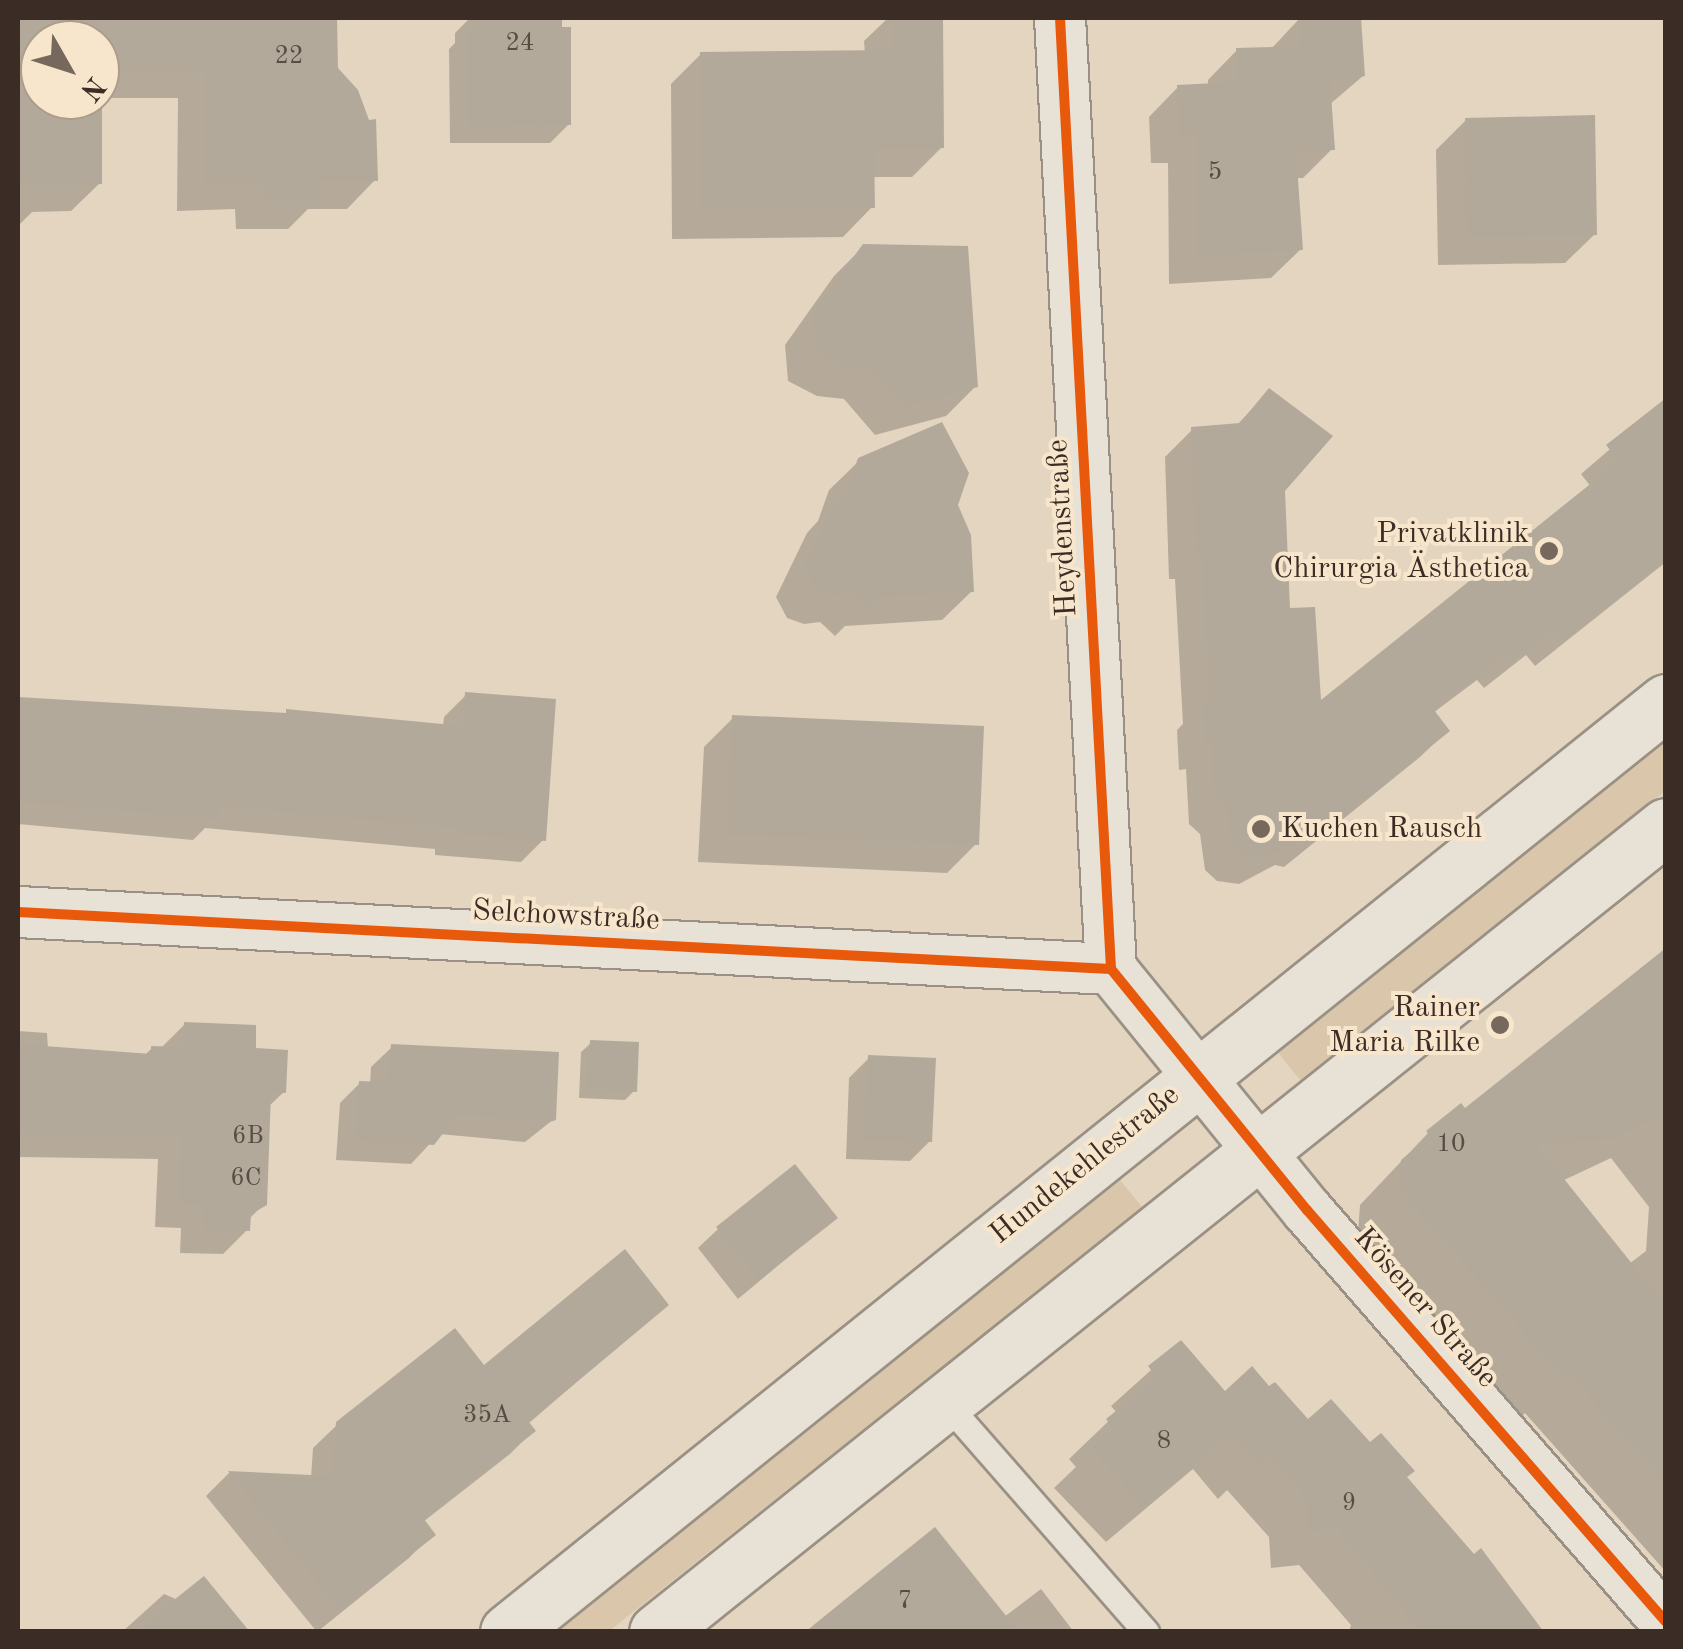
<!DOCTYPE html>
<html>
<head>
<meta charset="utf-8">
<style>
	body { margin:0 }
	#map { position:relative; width:1683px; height:1649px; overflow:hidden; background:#e3d5c0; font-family:"Old Standard TT",serif }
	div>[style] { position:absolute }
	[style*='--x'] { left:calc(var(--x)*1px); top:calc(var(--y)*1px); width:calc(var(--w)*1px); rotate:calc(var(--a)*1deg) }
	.green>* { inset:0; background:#dac7ab }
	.shadow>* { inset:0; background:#0003 }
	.building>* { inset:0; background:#b3a99b }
	.roads { filter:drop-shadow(2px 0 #9a9184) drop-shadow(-2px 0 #9a9184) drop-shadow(0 2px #9a9184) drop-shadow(0 -2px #9a9184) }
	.lane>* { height:25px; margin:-12.5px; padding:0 12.5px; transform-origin:12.5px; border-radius:12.5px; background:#e8e1d6 }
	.street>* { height:50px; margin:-25px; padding:0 25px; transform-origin:25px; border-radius:25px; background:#e8e1d6 }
	.secondary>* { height:55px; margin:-27.5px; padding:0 27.5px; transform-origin:27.5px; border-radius:27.5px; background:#e8e1d6 }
	.cycleway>* { height:10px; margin:-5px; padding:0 5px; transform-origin:5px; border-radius:5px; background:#e8590c }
	.dots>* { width:28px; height:28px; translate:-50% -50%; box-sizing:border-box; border:5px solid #f7e6cc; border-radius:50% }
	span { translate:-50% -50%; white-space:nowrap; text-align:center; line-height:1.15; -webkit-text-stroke:8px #f7e6cc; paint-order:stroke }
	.number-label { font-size:25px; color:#594c43 }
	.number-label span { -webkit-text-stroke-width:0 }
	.street-label { font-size:30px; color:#3b2d26 }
	.poi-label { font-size:30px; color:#3b2d26 }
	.right { translate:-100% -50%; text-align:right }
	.left { translate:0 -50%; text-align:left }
	.frame { position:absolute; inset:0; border:20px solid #3b2d26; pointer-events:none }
	.north { position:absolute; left:20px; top:20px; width:100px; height:100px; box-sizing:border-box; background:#f7e6cc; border:2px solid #ac9c8a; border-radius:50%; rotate:129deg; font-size:28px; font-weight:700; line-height:40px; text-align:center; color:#3b2d26 }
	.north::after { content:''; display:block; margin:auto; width:35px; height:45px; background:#76685c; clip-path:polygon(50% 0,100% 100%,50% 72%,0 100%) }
</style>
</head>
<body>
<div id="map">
	<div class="green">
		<div style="clip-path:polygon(1665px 738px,1665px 791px,1301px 1081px,1275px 1049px)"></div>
		<div style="clip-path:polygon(1116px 1175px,1142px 1207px,1136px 1213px,609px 1631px,544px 1632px)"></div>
	</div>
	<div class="shadow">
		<div style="clip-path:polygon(334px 18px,335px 69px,375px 180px,347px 209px,308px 209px,288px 229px,236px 229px,235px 209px,177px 211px,178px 98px,100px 98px,100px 40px,40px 40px,40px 100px,99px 100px,100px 183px,71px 211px,32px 212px,18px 226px,18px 19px)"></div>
		<div style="clip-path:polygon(470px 18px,559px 18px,569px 124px,550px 143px,450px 143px,449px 49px,455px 43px,455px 33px)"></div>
		<div style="clip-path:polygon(888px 18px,941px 18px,942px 147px,912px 177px,872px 177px,872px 207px,843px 237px,672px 239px,671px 84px,701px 54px,865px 53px,864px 41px)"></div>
		<div style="clip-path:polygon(1300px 18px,1358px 19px,1363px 76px,1329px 105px,1332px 149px,1303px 178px,1296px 178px,1301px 249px,1271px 278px,1169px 284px,1168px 163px,1151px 163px,1149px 117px,1178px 87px,1208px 86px,1208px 80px,1237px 50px,1271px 49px)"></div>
		<div style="clip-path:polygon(1466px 120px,1595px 234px,1565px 263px,1438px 265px,1436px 150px)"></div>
		<div style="clip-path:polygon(864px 246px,976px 386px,946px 416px,875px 435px,844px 399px,817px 396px,788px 381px,785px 345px,834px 276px)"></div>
		<div style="clip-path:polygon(1269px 391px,1282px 490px,1287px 611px,1319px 705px,1591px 487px,1581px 474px,1666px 401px,1666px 562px,1535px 666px,1526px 655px,1484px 688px,1477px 680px,1433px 713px,1447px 731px,1420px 757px,1284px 867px,1275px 865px,1239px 884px,1217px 881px,1205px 870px,1200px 834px,1189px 824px,1186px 769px,1179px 770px,1177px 730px,1183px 724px,1175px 579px,1169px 579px,1165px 457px,1192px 430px,1236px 426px)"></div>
		<div style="clip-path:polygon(860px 460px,955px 505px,972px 591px,942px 620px,845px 626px,835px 636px,820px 622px,804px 624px,787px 618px,776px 597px,807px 533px,818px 521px,829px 490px)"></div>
		<div style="clip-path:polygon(466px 695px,543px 840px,521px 862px,435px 855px,435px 849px,205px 828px,193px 840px,18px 824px,18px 701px,283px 715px,287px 712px,443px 726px,444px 717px)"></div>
		<div style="clip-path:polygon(733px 718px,976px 844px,947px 873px,698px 862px,704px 747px)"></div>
		<div style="clip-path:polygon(evenodd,1666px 948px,1666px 1572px,1525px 1413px,1520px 1418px,1358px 1232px,1360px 1205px,1428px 1133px,1464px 1111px,1666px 948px,1611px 1158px,1649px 1207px,1646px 1251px,1629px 1264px,1562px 1181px,1611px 1158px)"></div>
		<div style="clip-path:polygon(185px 1024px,253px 1050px,284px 1092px,268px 1107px,264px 1204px,248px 1220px,247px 1230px,223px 1254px,180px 1253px,181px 1228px,155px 1227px,158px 1159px,18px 1157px,18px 1031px,47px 1033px,48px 1049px,144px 1056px,152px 1048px,160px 1049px)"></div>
		<div style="clip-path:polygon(591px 1043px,635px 1090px,625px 1100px,579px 1098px,581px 1052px)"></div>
		<div style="clip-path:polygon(392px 1047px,554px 1119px,525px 1142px,439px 1134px,411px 1164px,336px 1160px,340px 1103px,360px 1083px,370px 1084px,371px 1067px)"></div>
		<div style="clip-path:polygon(869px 1058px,930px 1141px,910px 1161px,846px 1159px,849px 1078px)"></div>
		<div style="clip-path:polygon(835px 1218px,738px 1299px,698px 1248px,718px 1229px)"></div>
		<div style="clip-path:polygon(666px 1304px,528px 1424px,533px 1431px,510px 1454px,423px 1522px,432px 1534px,409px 1558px,317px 1632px,206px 1496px,229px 1473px,311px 1478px,313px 1448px,338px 1424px)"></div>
		<div style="clip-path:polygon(1180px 1344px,1225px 1395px,1269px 1389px,1308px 1422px,1404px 1478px,1474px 1558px,1481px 1552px,1541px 1632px,1349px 1632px,1351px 1625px,1299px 1565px,1271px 1568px,1269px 1537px,1227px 1490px,1218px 1499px,1193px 1469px,1106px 1542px,1054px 1488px,1076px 1467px,1069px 1459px,1117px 1413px,1111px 1406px)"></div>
		<div style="clip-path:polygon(1041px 1589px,1074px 1632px,811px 1632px,1004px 1617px)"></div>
		<div style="clip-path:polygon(164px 1594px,178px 1600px,245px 1632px,122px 1632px)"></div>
	</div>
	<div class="building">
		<div style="clip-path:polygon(evenodd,18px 18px,337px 18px,338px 68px,358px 90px,369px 120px,376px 119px,378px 181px,318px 181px,319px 202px,264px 201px,262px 182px,205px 183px,205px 71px,102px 70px,102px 184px,18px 186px,18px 18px,40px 40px,100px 40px,100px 100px,40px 100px,40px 40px)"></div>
		<div style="clip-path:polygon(472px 18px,562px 18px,562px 27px,571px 27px,571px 125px,467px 126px,467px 28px,473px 28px)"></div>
		<div style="clip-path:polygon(893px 18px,943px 18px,944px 148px,874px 149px,875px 208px,701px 210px,700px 52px,893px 50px)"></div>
		<div style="clip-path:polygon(1300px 18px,1361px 18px,1365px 76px,1330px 80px,1335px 150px,1296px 151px,1303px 250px,1197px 256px,1197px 134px,1179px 135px,1177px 85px,1236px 82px,1236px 48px,1301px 46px)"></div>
		<div style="clip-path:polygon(1595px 115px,1597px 235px,1466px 237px,1465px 118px)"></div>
		<div style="clip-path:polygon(863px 244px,968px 246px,978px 387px,905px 407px,873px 370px,848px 368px,817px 352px,813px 313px)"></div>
		<div style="clip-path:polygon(1269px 388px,1333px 436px,1285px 491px,1290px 608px,1315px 607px,1321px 700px,1619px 461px,1606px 445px,1666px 398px,1666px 559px,1563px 641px,1554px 630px,1512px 663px,1505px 654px,1434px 710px,1450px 731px,1313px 841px,1304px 839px,1262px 859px,1245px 855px,1232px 843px,1226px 806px,1215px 797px,1212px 743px,1205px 744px,1203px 701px,1209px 700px,1202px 553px,1196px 553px,1191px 427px,1240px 423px)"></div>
		<div style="clip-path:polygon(942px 422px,969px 473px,958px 505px,971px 535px,974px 592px,876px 597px,866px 609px,850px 593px,835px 596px,816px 589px,804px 567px,836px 501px,845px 496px,858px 458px)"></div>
		<div style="clip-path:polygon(465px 692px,556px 699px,546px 841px,456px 834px,456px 828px,219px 806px,218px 819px,18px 802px,18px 697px,286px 713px,286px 709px,463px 726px)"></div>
		<div style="clip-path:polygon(732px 715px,984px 726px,979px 845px,727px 834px)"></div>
		<div style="clip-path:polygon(1666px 948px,1666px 1111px,1613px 1139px,1536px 1144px,1666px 1306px,1666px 1482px,1568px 1373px,1564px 1378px,1399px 1189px,1401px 1160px,1430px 1136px,1426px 1131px,1461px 1103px,1465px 1108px)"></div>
		<div style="clip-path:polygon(184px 1022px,256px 1025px,256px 1048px,288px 1050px,286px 1093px,271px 1092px,267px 1205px,251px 1214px,250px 1231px,203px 1230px,204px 1205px,178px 1204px,181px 1136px,18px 1134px,18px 1044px,151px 1054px,151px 1046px,183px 1047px)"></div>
		<div style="clip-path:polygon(590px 1040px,639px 1042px,637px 1092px,587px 1089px)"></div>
		<div style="clip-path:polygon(391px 1044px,559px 1052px,556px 1120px,547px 1123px,458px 1114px,434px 1145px,355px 1141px,359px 1081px,387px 1082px)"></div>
		<div style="clip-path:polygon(868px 1055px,936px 1058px,932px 1142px,864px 1140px)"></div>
		<div style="clip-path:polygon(795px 1164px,838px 1218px,759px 1280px,716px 1227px)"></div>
		<div style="clip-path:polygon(625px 1249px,669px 1305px,529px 1422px,536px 1431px,424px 1519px,436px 1535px,340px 1611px,228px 1471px,332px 1476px,336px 1422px,455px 1328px,484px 1365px)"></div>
		<div style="clip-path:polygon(1181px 1340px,1225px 1391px,1252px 1366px,1269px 1386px,1275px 1382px,1308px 1419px,1331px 1399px,1370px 1442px,1381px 1433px,1415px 1471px,1407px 1477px,1474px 1554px,1481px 1548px,1544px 1632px,1420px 1632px,1337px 1528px,1308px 1532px,1306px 1499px,1267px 1454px,1258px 1463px,1232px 1433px,1145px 1506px,1090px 1449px,1114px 1430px,1106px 1419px,1157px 1378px,1148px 1366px)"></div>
		<div style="clip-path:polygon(935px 1527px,1019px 1632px,805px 1632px,884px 1568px)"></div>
		<div style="clip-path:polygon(204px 1576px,250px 1632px,134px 1632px)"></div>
	</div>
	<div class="roads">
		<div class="lane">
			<div style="--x:944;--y:1401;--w:307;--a:48.8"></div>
		</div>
		<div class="street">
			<div style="--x:1060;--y:18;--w:952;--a:86.93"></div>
			<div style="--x:1111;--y:969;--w:311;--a:50.9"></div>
			<div style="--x:1307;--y:1210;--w:546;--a:48.93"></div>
			<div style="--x:18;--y:912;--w:1094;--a:2.99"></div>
		</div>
		<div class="secondary">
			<div style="--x:508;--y:1632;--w:1485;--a:-38.77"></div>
			<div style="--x:657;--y:1632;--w:1291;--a:-38.62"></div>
		</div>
	</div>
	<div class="cycleway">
		<div style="--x:1060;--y:18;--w:952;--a:86.93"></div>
		<div style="--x:1111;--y:969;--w:311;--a:50.9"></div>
		<div style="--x:1307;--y:1210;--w:546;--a:48.93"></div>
		<div style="--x:18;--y:912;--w:1094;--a:2.99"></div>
	</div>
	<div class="dots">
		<div style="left:1549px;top:551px;background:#76685c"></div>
		<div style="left:1261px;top:829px;background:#76685c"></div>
		<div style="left:1500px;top:1025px;background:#76685c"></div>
	</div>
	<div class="number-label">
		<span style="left:520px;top:44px">24</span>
		<span style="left:289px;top:57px">22</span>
		<span style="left:1215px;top:173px">5</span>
		<span style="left:248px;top:1137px">6B</span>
		<span style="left:1451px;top:1145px">10</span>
		<span style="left:246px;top:1179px">6C</span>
		<span style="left:487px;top:1416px">35A</span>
		<span style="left:1164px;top:1442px">8</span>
		<span style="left:1349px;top:1504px">9</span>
		<span style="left:905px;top:1602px">7</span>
	</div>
	<div class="street-label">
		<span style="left:1063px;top:528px;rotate:-93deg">Heydenstraße</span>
		<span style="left:566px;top:916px;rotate:3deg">Selchowstraße</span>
		<span style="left:1085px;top:1165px;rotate:-39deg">Hundekehlestraße</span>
		<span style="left:1425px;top:1308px;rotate:49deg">Kösener Straße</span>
	</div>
	<div class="poi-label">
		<span class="right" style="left:1529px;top:551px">Privatklinik<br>Chirurgia Ästhetica</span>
		<span class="left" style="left:1281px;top:829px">Kuchen Rausch</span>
		<span class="right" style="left:1480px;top:1025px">Rainer<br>Maria Rilke</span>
	</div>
	<div class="frame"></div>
	<div class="north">N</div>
</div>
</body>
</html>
